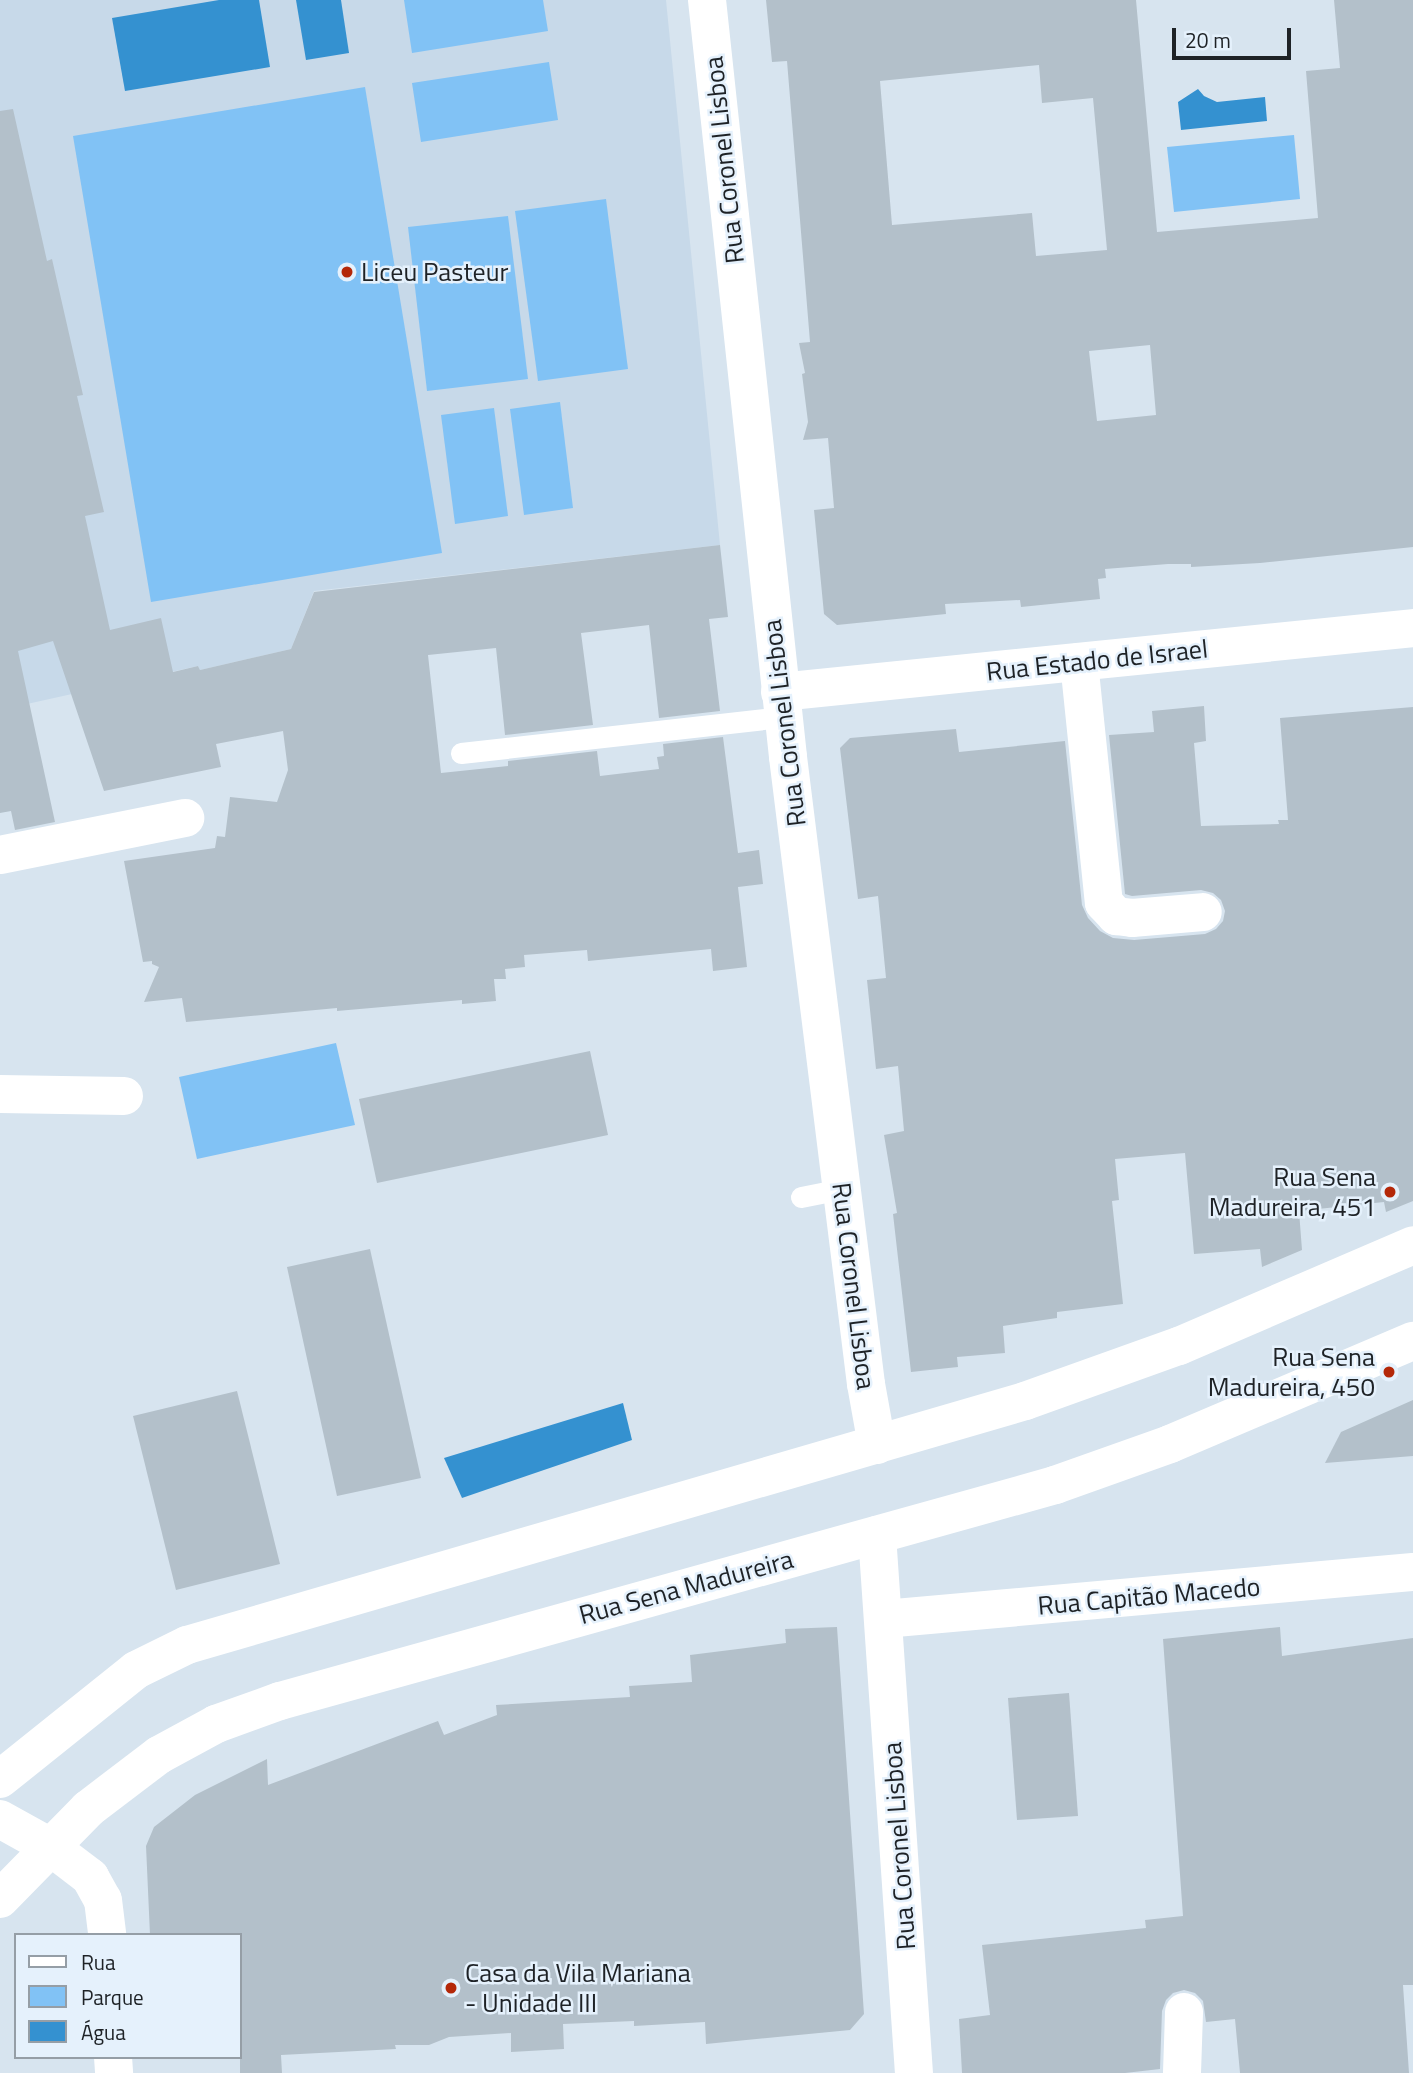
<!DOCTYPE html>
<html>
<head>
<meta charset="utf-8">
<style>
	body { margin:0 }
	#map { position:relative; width:1413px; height:2073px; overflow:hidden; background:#d7e4ef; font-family:"Titillium Web",sans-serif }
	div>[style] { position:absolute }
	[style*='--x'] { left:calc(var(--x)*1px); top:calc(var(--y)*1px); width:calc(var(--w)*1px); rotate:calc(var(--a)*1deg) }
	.built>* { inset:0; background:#c7d9e9 }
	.green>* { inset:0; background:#81c2f5 }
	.water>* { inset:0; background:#3491d0 }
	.building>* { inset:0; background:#b3c0ca }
	.service>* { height:21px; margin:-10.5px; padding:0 10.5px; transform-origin:10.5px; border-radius:10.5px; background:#fff }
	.minor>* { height:38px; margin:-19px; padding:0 19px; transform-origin:19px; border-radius:19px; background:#fff }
	.primary>* { height:38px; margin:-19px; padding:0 19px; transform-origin:19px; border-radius:19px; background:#fff }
	.dots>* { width:19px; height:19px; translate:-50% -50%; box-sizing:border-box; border:4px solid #e5f1fc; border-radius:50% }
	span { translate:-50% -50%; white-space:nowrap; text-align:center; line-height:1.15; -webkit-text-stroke:5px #e5f1fc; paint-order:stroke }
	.street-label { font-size:26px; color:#1e2226 }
	.poi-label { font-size:26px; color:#1e2226 }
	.left { translate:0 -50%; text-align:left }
	.right { translate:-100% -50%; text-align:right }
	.legend { position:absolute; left:14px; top:1933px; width:228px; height:126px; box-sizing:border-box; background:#e5f1fc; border:2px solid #959ea6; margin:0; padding:9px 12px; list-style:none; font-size:21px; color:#1e2226 }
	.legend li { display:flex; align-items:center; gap:14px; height:35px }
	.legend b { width:35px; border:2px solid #959ea6 }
	.scale { position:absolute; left:1172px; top:28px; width:119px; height:32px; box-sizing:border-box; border:4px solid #1e2226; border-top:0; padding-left:9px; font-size:21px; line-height:24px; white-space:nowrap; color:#1e2226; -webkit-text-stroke:5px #e5f1fc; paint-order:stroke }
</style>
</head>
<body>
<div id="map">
	<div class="built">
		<div style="clip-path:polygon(0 0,666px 0,720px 545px,314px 591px,291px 649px,200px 670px,198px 666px,0 710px)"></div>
	</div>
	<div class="green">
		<div style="clip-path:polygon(404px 0,543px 0,548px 31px,412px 53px)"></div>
		<div style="clip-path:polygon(549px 62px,558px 120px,421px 142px,412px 83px)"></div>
		<div style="clip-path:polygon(365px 87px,442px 553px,151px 602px,73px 136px)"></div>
		<div style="clip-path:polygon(1294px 135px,1300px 199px,1174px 212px,1167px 147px)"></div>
		<div style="clip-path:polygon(606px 199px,628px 369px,538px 381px,515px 211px)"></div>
		<div style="clip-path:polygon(508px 216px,528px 379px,427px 391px,408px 227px)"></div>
		<div style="clip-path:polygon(560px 402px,573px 508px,524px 515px,510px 409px)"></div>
		<div style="clip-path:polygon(494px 408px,508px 516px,455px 524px,441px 415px)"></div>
		<div style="clip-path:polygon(336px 1043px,355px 1125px,197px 1159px,179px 1077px)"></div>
	</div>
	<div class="water">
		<div style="clip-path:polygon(219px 0,259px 0,270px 67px,125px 91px,112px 18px)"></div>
		<div style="clip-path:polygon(296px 0,341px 0,349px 53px,306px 60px)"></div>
		<div style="clip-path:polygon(1198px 89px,1204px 96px,1217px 102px,1265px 97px,1267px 121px,1181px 130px,1178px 102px)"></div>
		<div style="clip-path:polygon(623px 1403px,632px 1440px,462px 1498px,444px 1458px)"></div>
	</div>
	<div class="building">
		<div style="clip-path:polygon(evenodd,766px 0,1136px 0,1157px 232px,1318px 218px,1306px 71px,1340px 68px,1334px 0,1413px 0,1413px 547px,1260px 563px,1191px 567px,1191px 564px,1168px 564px,1105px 569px,1106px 578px,1098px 579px,1100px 599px,1021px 607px,1020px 600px,945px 604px,946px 614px,837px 625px,824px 614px,814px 510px,834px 508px,828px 438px,803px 440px,808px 422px,802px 374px,805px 373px,799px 343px,810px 342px,787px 61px,772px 62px,766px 0,1039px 65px,1042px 103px,1093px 98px,1107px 250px,1036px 256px,1032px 213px,892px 225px,880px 81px,1039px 65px,766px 0,1150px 345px,1156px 415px,1097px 421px,1089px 351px,1150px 345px)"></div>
		<div style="clip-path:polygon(13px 109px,47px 261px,52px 259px,83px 395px,77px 396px,104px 512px,85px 516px,110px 630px,161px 618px,173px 672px,198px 666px,200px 670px,291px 649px,314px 592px,720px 545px,728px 617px,709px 619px,720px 711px,659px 718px,649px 625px,581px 633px,593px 725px,505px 735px,496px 648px,428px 655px,441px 773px,508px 766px,508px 761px,597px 751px,600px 776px,659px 769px,657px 757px,664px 756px,663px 744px,723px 737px,738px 853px,759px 850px,763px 884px,738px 887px,747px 967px,713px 971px,711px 949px,588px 961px,587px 950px,524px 955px,525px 967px,505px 969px,506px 979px,494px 979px,496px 1001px,462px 1004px,462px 1000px,337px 1011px,337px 1008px,186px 1022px,182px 998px,144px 1002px,159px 967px,152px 964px,152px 961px,143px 962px,124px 861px,215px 848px,217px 836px,225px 837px,230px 797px,277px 802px,288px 770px,283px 731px,216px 744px,221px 767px,104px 791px,53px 641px,18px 651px,55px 822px,15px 830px,11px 811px,0 813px,0 111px)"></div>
		<div style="clip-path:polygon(1204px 706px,1206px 741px,1194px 743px,1201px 826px,1279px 824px,1278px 820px,1288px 820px,1280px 718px,1413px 707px,1413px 1201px,1386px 1212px,1384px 1202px,1299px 1211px,1302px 1250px,1262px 1267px,1260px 1249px,1194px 1254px,1185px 1153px,1115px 1159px,1119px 1200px,1112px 1201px,1123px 1304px,1057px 1312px,1057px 1318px,1003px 1326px,1005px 1353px,957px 1357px,958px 1367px,911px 1372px,893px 1214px,897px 1213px,884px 1135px,904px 1131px,898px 1066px,876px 1069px,867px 980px,886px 978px,878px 896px,858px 899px,840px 748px,850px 738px,956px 729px,959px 752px,1065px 741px,1082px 905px,1088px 918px,1100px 931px,1113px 938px,1134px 940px,1205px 934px,1216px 929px,1223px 921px,1225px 911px,1221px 900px,1213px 893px,1201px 890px,1132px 896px,1125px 894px,1109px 735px,1154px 732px,1152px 711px)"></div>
		<div style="clip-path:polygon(590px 1051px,608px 1135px,377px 1183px,359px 1099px)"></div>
		<div style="clip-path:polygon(370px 1249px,421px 1478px,337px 1496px,287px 1267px)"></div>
		<div style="clip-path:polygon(237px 1391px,280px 1564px,176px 1590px,133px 1416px)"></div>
		<div style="clip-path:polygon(1413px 1400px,1413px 1456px,1325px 1463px,1341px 1432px)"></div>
		<div style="clip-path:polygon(837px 1627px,864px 2014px,850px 2030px,706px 2044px,705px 2022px,634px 2026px,634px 2021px,563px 2024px,564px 2049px,511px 2052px,511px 2033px,449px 2037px,429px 2045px,395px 2045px,396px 2049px,281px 2055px,282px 2073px,240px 2073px,240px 1935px,150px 1935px,146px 1846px,154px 1827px,195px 1795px,267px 1759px,268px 1785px,438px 1721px,444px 1735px,497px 1715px,496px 1705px,630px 1697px,629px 1686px,692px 1682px,690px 1655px,786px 1643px,785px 1629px)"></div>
		<div style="clip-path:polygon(1280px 1627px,1282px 1656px,1413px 1638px,1413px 1985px,1403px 1985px,1409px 2073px,1240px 2073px,1235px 2019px,1206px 2022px,1203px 2001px,1195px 1993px,1184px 1990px,1173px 1993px,1166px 2000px,1162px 2011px,1160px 2069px,1125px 2073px,962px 2073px,959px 2019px,990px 2015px,982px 1945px,1146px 1928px,1145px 1920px,1183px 1916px,1163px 1639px)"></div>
		<div style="clip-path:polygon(1069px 1693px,1078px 1816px,1017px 1820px,1008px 1698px)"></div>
	</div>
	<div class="service">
		<div style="--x:461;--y:753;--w:324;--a:-6.4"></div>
		<div style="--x:801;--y:1197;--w:41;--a:-11.3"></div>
	</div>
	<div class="minor">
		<div style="--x:707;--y:0;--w:761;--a:83.89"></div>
		<div style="--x:788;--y:757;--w:632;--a:82.91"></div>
		<div style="--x:866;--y:1384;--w:62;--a:79.8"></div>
		<div style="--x:1079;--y:662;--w:242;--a:84.1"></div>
		<div style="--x:1104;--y:903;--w:18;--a:47"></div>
		<div style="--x:1116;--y:916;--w:16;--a:7"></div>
		<div style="--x:1132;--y:918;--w:71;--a:-4.8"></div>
		<div style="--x:780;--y:692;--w:636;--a:-5.77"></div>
		<div style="--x:0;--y:855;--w:189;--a:-11.3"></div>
		<div style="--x:0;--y:1094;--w:124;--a:0.9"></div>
		<div style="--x:877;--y:1535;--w:539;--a:86.07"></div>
		<div style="--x:884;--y:1619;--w:531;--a:-5.08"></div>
		<div style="--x:0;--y:1819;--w:60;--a:29.1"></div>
		<div style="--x:52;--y:1848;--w:48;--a:37.3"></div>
		<div style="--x:90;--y:1877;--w:26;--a:61"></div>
		<div style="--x:103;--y:1900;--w:35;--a:83"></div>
		<div style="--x:113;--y:2057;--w:16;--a:86"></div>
		<div style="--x:1182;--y:2073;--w:61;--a:-88.1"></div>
	</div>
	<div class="primary">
		<div style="--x:0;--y:1779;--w:174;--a:-38.7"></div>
		<div style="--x:136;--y:1670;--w:57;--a:-26.1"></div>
		<div style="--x:187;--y:1645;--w:873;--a:-16.23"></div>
		<div style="--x:1025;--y:1401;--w:164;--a:-19.7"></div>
		<div style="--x:1179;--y:1346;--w:255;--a:-23.3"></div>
		<div style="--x:0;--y:1899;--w:126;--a:-45.6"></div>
		<div style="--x:88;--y:1809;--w:89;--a:-37.3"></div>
		<div style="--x:159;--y:1755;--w:65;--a:-28.5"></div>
		<div style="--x:216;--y:1724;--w:68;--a:-19.8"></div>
		<div style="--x:280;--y:1701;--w:805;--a:-15.57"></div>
		<div style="--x:1055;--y:1485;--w:122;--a:-19.6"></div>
		<div style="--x:1170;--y:1444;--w:264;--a:-23"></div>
	</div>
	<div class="dots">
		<div style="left:347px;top:272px;background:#b42809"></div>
		<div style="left:1390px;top:1192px;background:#b42809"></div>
		<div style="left:1389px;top:1372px;background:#b42809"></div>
		<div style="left:451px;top:1988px;background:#b42809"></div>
	</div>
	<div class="street-label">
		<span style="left:724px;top:160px;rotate:-96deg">Rua Coronel Lisboa</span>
		<span style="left:1097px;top:660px;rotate:-6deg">Rua Estado de Israel</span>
		<span style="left:784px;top:723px;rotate:-97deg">Rua Coronel Lisboa</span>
		<span style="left:854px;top:1286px;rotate:83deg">Rua Coronel Lisboa</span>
		<span style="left:686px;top:1587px;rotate:-15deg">Rua Sena Madureira</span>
		<span style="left:1149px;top:1596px;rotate:-5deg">Rua Capitão Macedo</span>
		<span style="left:899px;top:1846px;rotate:-94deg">Rua Coronel Lisboa</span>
	</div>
	<div class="poi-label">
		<span class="left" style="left:361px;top:272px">Liceu Pasteur</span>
		<span class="right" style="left:1376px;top:1192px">Rua Sena<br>Madureira, 451</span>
		<span class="right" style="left:1375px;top:1372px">Rua Sena<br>Madureira, 450</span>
		<span class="left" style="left:465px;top:1988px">Casa da Vila Mariana<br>- Unidade III</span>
	</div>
	<ul class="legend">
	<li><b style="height:9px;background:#fff"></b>Rua</li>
	<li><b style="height:19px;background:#81c2f5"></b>Parque</li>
	<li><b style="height:19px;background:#3491d0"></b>Água</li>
	</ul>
	<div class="scale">20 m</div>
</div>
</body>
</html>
